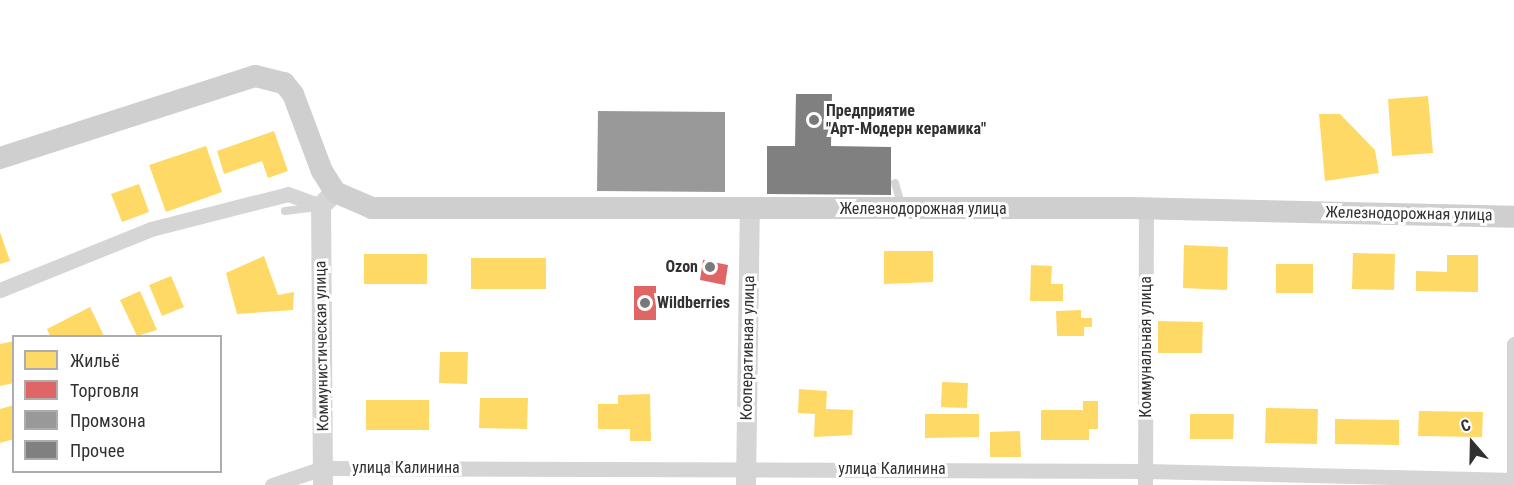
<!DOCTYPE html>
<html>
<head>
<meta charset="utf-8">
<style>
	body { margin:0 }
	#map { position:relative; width:1514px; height:485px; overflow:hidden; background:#fff; font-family:"Roboto Condensed",sans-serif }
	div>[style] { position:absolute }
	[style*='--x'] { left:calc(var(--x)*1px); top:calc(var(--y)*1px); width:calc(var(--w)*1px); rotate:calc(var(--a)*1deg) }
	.homes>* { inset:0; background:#ffd966 }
	.shops>* { inset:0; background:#e06666 }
	.industry>* { inset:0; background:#999 }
	.building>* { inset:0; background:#808080 }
	.service>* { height:8px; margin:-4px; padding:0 4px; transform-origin:4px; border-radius:4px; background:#d5d5d5 }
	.minor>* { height:15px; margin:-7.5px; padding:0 7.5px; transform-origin:7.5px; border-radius:7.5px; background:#d5d5d5 }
	.tertiary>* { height:20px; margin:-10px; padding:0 10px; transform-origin:10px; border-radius:10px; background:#d5d5d5 }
	.secondary>* { height:22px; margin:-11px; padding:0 11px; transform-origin:11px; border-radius:11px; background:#cfcfcf }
	.dots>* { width:16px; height:16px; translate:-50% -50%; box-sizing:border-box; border:3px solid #fff; border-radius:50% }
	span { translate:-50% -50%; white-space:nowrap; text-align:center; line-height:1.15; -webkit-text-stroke:6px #fff; paint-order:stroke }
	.poi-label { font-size:16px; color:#313131; font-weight:700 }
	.left { translate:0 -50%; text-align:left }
	.right { translate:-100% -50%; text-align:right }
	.street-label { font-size:16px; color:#313131 }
	.legend { position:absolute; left:12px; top:335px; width:210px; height:138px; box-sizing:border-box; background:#fff; border:2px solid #adadad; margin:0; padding:8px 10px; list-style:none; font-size:18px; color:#313131 }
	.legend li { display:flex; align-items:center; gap:12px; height:30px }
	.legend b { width:30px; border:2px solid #adadad }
	.north { position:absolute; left:1442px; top:413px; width:60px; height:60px; -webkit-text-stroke:4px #fff; paint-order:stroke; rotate:340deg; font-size:16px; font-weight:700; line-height:24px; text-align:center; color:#313131 }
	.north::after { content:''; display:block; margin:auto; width:21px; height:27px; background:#313131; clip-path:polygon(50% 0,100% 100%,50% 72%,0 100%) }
</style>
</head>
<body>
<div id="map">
	<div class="homes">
		<div style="clip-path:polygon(1428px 96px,1433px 153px,1392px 156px,1388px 99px)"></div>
		<div style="clip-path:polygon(1319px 114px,1340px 114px,1375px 150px,1379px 173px,1325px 181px)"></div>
		<div style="clip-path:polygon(274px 131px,288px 171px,268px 178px,262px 161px,224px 174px,217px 151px)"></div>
		<div style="clip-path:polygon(206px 146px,222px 192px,166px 212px,149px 165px)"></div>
		<div style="clip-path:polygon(139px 184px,149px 212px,122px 222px,111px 194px)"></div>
		<div style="clip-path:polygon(0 232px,10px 261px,0 264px)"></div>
		<div style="clip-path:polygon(1184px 245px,1228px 247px,1227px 290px,1183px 288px)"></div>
		<div style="clip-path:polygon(884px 251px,933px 251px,933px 282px,884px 284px)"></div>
		<div style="clip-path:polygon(1353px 253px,1395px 254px,1394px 290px,1352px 289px)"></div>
		<div style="clip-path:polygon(364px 254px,427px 254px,427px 284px,364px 284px)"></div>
		<div style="clip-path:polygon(1447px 255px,1478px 255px,1478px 292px,1416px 291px,1416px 271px,1447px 272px)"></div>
		<div style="clip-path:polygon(264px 256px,278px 295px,294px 292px,293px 310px,237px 314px,226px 273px)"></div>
		<div style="clip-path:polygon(471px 258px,546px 258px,546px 289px,471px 289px)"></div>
		<div style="clip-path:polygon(1276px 264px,1313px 264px,1313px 293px,1276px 293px)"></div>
		<div style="clip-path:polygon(1031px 265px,1052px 266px,1051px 284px,1063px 284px,1063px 301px,1030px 301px)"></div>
		<div style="clip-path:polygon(171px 276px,184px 307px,162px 316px,149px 285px)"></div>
		<div style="clip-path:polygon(140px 291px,157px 330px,137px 336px,120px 300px)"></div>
		<div style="clip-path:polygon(90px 307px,104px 336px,50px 336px,47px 329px)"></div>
		<div style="clip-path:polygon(1081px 310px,1081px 318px,1092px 318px,1092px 327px,1084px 327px,1084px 336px,1057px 336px,1056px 311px)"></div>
		<div style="clip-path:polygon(1158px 321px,1203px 322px,1202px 353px,1158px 353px)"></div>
		<div style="clip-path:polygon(14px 341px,14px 383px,0 386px,0 344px)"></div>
		<div style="clip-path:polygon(440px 352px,468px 352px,467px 384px,439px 383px)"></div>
		<div style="clip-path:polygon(942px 382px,968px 383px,967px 408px,941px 407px)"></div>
		<div style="clip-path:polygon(799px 389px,827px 391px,826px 409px,853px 410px,852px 435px,814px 437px,815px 414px,798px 413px)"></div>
		<div style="clip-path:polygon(650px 394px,651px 441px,630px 441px,630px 429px,598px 429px,598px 404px,618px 404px,618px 395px)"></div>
		<div style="clip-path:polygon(480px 398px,528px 398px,527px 429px,479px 428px)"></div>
		<div style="clip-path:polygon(366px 400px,429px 400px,429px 430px,366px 430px)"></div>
		<div style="clip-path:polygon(1083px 401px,1098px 401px,1098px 429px,1089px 429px,1089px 440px,1041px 440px,1041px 410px,1083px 410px)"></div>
		<div style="clip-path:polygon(14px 405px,14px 439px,0 443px,0 409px)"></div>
		<div style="clip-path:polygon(1266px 408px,1318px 409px,1317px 444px,1265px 443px)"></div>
		<div style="clip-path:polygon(1419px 411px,1483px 412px,1482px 437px,1418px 436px)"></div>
		<div style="clip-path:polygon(925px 414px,979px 414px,979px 437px,925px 438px)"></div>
		<div style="clip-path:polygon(1190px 414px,1234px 414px,1233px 439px,1190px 439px)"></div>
		<div style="clip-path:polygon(1335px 419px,1399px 420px,1399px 445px,1335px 444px)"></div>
		<div style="clip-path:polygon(1020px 431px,1021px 457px,990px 457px,990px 432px)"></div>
	</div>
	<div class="shops">
		<div style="clip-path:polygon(703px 260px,728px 265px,725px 285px,700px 280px)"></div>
		<div style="clip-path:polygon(634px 286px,656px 286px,656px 320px,634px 320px)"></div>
	</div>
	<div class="industry">
		<div style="clip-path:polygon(598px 111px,725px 112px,725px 192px,597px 191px)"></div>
	</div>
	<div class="building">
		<div style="clip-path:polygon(796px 94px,832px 94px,831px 146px,891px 147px,891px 195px,767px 194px,767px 146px,795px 146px)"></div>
	</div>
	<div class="service">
		<div style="--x:895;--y:183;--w:22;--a:74"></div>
		<div style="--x:285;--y:211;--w:31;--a:-7"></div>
	</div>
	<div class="minor">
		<div style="--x:0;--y:290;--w:163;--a:-22"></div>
		<div style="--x:151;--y:229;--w:141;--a:-14.3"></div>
		<div style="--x:288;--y:194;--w:35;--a:20"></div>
		<div style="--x:272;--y:485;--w:54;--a:-18.4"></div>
		<div style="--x:323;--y:468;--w:823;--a:0.21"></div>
		<div style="--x:1146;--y:471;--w:368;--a:1.4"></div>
		<div style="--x:1145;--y:485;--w:276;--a:-89.8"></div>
		<div style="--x:1514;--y:485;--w:141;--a:-90"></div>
	</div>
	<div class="tertiary">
		<div style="--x:323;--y:485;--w:279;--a:-90.4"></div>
		<div style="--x:321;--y:206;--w:20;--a:-45"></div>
		<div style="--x:746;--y:485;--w:274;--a:-89.2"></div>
	</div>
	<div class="secondary">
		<div style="--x:0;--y:158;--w:268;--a:-17.8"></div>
		<div style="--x:255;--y:76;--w:30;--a:14"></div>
		<div style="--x:284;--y:83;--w:14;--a:51"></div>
		<div style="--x:293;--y:94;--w:82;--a:69.4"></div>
		<div style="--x:322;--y:171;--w:25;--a:58"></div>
		<div style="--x:335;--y:192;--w:40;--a:23.4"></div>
		<div style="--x:372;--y:208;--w:758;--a:0"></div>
		<div style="--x:1130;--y:208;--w:384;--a:1.3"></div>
	</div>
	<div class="dots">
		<div style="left:814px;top:120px;background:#797979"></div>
		<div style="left:710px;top:267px;background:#797979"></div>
		<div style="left:645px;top:303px;background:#797979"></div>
	</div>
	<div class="poi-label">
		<span class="left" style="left:826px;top:120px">Предприятие<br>"Арт-Модерн керамика"</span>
		<span class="right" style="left:698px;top:267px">Ozon</span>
		<span class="left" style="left:657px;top:303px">Wildberries</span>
	</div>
	<div class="street-label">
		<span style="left:923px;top:209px">Железнодорожная улица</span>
		<span style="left:1409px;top:214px;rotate:1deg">Железнодорожная улица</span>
		<span style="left:322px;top:346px;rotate:-91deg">Коммунистическая улица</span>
		<span style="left:1146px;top:347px;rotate:-90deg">Коммунальная улица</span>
		<span style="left:748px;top:348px;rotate:-89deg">Кооперативная улица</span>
		<span style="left:406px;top:468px">улица Калинина</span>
		<span style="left:892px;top:469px">улица Калинина</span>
	</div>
	<ul class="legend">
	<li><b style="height:16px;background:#ffd966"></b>Жильё</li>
	<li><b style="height:16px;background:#e06666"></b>Торговля</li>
	<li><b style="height:16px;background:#999"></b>Промзона</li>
	<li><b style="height:16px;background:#808080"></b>Прочее</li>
	</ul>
	<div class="north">С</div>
</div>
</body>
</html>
